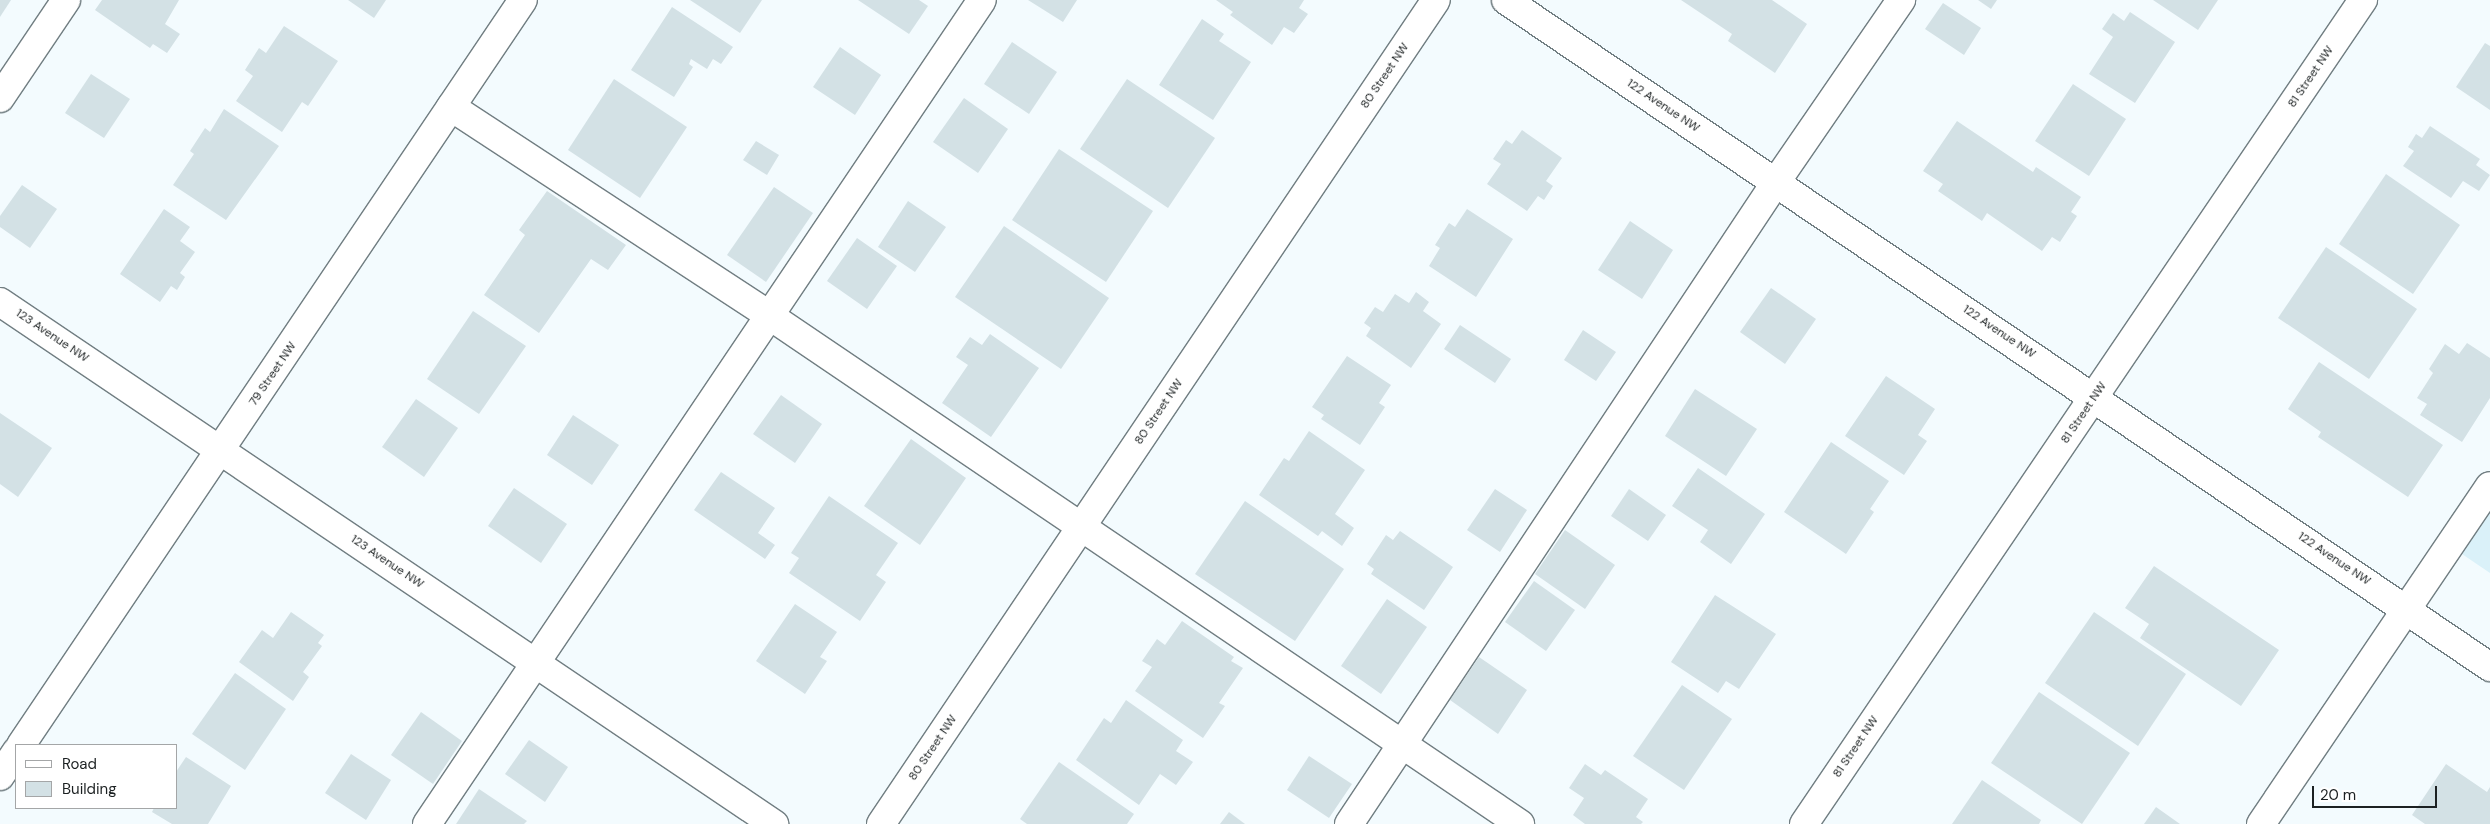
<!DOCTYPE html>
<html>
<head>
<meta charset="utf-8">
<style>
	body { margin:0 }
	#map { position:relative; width:2490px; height:824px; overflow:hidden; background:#f3fbfe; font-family:"DM Sans",sans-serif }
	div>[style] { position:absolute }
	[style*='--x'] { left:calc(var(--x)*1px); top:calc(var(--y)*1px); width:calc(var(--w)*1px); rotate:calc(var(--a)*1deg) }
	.built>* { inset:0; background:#daf1f9 }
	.building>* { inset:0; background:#d3e1e5 }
	.roads { filter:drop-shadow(1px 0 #717e82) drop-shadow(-1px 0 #717e82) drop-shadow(0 1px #717e82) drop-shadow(0 -1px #717e82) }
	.minor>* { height:28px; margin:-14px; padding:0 14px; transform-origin:14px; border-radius:14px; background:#fff }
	span { translate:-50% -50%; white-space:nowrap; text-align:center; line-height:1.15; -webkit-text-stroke:4.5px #fff; paint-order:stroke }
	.street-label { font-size:12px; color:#1c2122 }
	.legend { position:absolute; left:15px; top:744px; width:162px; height:65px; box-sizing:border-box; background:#fff; border:1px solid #a4a6a7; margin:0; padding:6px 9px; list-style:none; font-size:15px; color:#1c2122 }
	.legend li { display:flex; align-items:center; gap:10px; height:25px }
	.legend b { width:25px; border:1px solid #a4a6a7 }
	.scale { position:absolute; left:2312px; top:786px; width:125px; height:22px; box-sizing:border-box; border:2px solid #1c2122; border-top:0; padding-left:6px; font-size:15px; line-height:18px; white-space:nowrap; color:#1c2122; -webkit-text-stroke:4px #fff; paint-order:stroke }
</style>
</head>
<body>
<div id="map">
	<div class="built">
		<div style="clip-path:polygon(2490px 513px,2490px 573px,2462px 554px)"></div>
	</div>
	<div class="building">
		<div style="clip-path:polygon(0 0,11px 0,0 17px)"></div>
		<div style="clip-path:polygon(102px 0,179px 0,165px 24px,180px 34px,167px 53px,153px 44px,150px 48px,95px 10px)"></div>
		<div style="clip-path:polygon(348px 0,386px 0,374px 18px)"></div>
		<div style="clip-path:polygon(690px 0,762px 0,740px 33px)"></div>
		<div style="clip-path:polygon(858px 0,919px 0,928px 6px,909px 34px)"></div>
		<div style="clip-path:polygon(1028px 0,1077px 0,1063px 22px)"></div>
		<div style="clip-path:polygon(1216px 0,1304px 0,1299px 8px,1308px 14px,1294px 33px,1284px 27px,1272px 45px,1230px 15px,1233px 12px)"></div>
		<div style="clip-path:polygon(1681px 0,1772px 0,1807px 24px,1775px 73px,1728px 41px,1732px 34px)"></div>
		<div style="clip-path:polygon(1978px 0,1997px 0,1991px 9px)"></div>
		<div style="clip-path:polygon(2153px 0,2218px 0,2198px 30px)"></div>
		<div style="clip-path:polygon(1943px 3px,1981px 28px,1964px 55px,1925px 29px)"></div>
		<div style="clip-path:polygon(672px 7px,733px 47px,721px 64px,713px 59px,707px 69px,691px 59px,689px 64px,693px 67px,674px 97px,631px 70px)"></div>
		<div style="clip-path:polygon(2130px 12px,2175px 42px,2135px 103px,2089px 74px,2113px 37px,2102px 29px,2113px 13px,2124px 21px)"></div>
		<div style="clip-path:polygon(1202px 19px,1224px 34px,1219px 41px,1251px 62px,1213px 120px,1159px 85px)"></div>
		<div style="clip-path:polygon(284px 26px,338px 61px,308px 106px,302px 102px,282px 132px,236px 101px,253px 76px,245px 70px,259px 48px,266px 53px)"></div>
		<div style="clip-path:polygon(1012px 42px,1057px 72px,1029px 114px,984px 84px)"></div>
		<div style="clip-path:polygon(2485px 43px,2490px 46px,2490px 110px,2456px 87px)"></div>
		<div style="clip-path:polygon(840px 47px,881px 75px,855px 115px,813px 87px)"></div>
		<div style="clip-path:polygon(91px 74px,130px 99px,104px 138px,65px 113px)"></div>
		<div style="clip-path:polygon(614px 79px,687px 127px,640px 198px,568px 150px)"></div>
		<div style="clip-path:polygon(1127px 79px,1215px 138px,1168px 208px,1080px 149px)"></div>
		<div style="clip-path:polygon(2073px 84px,2126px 119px,2089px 176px,2035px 141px)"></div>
		<div style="clip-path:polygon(964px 98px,1008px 129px,978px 173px,933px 142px)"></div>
		<div style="clip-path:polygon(224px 109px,279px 146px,226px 220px,173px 185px,194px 154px,190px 151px,205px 128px,210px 132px)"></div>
		<div style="clip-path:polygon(1957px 121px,2033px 172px,2036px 167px,2081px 197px,2071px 212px,2077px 216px,2060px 242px,2052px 237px,2042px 251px,1987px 213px,1982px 221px,1938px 191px,1943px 184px,1923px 171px)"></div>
		<div style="clip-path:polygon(2430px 126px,2480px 159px,2476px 165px,2490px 175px,2479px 191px,2463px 181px,2451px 198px,2403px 166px,2414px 151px,2408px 147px,2416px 134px,2422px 138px)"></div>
		<div style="clip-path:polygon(1522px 130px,1562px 158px,1546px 181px,1553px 186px,1544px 200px,1538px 196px,1527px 211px,1487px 184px,1501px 164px,1493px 159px,1506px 140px,1512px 144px)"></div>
		<div style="clip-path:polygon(756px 141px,779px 155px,767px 175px,743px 160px)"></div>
		<div style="clip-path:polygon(1059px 149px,1153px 211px,1106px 282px,1012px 220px)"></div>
		<div style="clip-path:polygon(2386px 174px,2460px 225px,2413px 294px,2339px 244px)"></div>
		<div style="clip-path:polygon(22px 185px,57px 209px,30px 248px,0 227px,0 216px)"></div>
		<div style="clip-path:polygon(774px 187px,813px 213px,766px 282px,727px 255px)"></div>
		<div style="clip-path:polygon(547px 191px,626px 245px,608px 270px,591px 259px,539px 333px,484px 295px,525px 235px,519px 230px)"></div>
		<div style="clip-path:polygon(908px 201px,946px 227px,915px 272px,878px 247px)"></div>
		<div style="clip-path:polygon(164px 209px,190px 227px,180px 241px,195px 252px,180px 273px,185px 277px,177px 290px,171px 286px,160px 302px,120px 274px)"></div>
		<div style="clip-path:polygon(1467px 209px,1513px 239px,1476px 297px,1429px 266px,1440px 248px,1435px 245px,1449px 223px,1455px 227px)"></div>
		<div style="clip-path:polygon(1630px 221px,1673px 250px,1642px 299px,1598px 270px)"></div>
		<div style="clip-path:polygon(1004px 226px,1109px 298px,1061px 369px,955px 297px)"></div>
		<div style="clip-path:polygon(857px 238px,897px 266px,867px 309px,827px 281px)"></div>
		<div style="clip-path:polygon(2326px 247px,2417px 309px,2369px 379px,2278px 318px)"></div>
		<div style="clip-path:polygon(1771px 288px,1816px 319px,1785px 364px,1740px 332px)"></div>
		<div style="clip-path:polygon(1416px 292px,1429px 302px,1423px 311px,1441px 324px,1411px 368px,1366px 336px,1371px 328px,1364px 323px,1375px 307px,1383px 312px,1395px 294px,1409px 303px)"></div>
		<div style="clip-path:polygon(473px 311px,526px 346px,479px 414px,427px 379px)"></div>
		<div style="clip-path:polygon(1460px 325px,1511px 359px,1495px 383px,1444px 349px)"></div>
		<div style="clip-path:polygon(1583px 330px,1616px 352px,1596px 381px,1564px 360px)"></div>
		<div style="clip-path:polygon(990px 334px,1039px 368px,991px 437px,942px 403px,968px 365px,956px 357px,970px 337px,982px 345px)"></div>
		<div style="clip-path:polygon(2467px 343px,2490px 358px,2490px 398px,2462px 442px,2420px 415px,2427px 404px,2417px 398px,2433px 373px,2429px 369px,2445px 344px,2459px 354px)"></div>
		<div style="clip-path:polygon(1347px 356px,1391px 385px,1379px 403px,1385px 407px,1360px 445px,1321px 419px,1324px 415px,1312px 407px)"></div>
		<div style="clip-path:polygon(2319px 362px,2443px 445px,2408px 497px,2318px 437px,2321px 432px,2288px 409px)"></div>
		<div style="clip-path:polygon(1886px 376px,1935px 409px,1918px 435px,1927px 441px,1904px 475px,1845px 436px)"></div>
		<div style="clip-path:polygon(1695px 389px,1757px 429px,1726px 476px,1665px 436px)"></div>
		<div style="clip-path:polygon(781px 395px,822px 424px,795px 463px,753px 434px)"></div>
		<div style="clip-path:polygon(416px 399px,458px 428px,424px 477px,382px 447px)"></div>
		<div style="clip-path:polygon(0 413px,52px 448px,18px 497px,0 484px)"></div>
		<div style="clip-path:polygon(573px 415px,619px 445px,592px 485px,547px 455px)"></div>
		<div style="clip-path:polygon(1309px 431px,1365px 470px,1335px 514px,1354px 528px,1342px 546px,1322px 531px,1318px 536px,1259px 495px,1284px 458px,1289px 461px)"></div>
		<div style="clip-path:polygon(911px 439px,966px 478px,920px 545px,864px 506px)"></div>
		<div style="clip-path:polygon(1831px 442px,1889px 481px,1870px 509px,1874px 512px,1846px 554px,1784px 512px)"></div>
		<div style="clip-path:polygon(1698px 468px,1765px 514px,1731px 564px,1700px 542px,1708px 530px,1672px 506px)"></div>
		<div style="clip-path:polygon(721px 472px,775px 508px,758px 533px,775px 545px,765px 559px,694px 510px)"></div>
		<div style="clip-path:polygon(514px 488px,567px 524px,541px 563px,488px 526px)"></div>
		<div style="clip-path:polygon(1495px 489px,1527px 510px,1500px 552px,1467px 530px)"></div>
		<div style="clip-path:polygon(1629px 489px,1666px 515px,1648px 541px,1611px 516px)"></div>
		<div style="clip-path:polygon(829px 496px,898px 543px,876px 575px,886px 582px,860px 621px,789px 573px,799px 558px,791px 553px)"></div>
		<div style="clip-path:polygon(1245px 501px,1344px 569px,1295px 641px,1195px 574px)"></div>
		<div style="clip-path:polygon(1565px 530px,1615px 565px,1585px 609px,1535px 574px)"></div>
		<div style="clip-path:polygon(1400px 531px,1453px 567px,1424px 610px,1371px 574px,1374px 569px,1367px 564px,1386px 535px,1393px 540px)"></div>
		<div style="clip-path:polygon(2154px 566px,2279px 650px,2241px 706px,2140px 638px,2149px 624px,2125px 608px)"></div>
		<div style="clip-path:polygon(1534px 581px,1575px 610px,1546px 651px,1505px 622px)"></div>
		<div style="clip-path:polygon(1715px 595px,1776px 634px,1739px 689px,1726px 681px,1718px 693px,1671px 662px)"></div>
		<div style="clip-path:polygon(1387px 599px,1427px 627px,1381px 694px,1341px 666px)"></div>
		<div style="clip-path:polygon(795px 604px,837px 632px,820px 657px,827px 661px,805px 694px,756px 661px)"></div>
		<div style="clip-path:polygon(291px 612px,324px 635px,318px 643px,322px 646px,303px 672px,309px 677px,293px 701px,239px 662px,262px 630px,273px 638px)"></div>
		<div style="clip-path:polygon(2094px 612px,2186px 674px,2138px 746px,2045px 683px)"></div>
		<div style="clip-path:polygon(1182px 621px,1234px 657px,1231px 661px,1243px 668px,1219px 703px,1225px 706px,1203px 738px,1135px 691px,1152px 667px,1142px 661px,1157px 639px,1165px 645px)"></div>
		<div style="clip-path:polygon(1479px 657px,1527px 690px,1498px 734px,1450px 700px)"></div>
		<div style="clip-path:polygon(235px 673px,286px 709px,245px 770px,192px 734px)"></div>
		<div style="clip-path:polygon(1682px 685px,1732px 719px,1684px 790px,1633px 756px)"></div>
		<div style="clip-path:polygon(2039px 692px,2130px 753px,2082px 824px,1991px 763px)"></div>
		<div style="clip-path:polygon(1126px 700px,1183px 740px,1176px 751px,1193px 762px,1176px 785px,1160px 774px,1139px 805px,1076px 760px,1104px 718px,1111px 723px)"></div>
		<div style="clip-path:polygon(421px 712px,462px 741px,433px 784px,391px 755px)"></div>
		<div style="clip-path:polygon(529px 740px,568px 767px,545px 802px,505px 774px)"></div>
		<div style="clip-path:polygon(351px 754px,391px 780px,366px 820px,325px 793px)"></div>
		<div style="clip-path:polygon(1309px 756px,1352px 784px,1329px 818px,1287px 790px)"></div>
		<div style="clip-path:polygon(186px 757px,231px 786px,208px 824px,172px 824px,152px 812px,154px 808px,176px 808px,176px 772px)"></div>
		<div style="clip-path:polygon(1059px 762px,1134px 814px,1127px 824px,1027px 824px,1020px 819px)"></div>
		<div style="clip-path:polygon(1585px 764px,1601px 775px,1605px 770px,1648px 799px,1636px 817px,1643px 822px,1641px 824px,1585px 824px,1573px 815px,1584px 798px,1569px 788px)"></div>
		<div style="clip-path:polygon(2446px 764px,2487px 792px,2490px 787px,2490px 824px,2425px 824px,2412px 815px)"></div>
		<div style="clip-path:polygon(1982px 780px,2041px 820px,2039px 824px,1952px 824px)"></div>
		<div style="clip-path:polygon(479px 789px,527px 821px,524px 824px,456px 824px)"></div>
		<div style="clip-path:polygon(2156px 807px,2180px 824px,2144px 824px)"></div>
		<div style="clip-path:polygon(1229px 812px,1245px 824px,1220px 824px)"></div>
	</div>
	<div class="roads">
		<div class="minor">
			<div style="--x:1506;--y:0;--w:1189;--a:34.13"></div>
			<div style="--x:0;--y:98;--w:118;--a:-56"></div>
			<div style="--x:451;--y:107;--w:381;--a:33.2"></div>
			<div style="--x:770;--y:316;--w:906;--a:34.11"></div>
			<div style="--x:0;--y:302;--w:934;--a:34"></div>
			<div style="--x:21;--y:745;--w:898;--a:-56.03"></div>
			<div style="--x:0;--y:776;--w:29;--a:-56"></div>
			<div style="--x:427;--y:824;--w:993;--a:-56.04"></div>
			<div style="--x:881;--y:824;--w:993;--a:-56.04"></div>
			<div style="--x:1349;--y:824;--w:771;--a:-56.37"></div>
			<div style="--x:1776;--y:182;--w:221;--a:-55.5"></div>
			<div style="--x:1804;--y:824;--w:996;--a:-55.85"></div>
			<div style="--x:2261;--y:824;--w:408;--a:-55.9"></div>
		</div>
	</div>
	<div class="street-label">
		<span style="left:1385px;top:76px;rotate:-56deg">80 Street NW</span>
		<span style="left:2311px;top:77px;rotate:-56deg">81 Street NW</span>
		<span style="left:1663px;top:106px;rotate:34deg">122 Avenue NW</span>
		<span style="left:1999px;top:332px;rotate:34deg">122 Avenue NW</span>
		<span style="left:52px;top:336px;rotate:34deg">123 Avenue NW</span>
		<span style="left:273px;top:374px;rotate:-56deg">79 Street NW</span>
		<span style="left:1159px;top:412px;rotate:-56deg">80 Street NW</span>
		<span style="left:2084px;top:413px;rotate:-56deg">81 Street NW</span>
		<span style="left:2334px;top:559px;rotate:34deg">122 Avenue NW</span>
		<span style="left:387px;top:562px;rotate:34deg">123 Avenue NW</span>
		<span style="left:1856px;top:747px;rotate:-56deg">81 Street NW</span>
		<span style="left:933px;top:748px;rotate:-56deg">80 Street NW</span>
	</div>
	<ul class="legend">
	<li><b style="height:6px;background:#fff"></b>Road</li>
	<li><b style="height:14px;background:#d3e1e5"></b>Building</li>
	</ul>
	<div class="scale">20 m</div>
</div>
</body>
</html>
